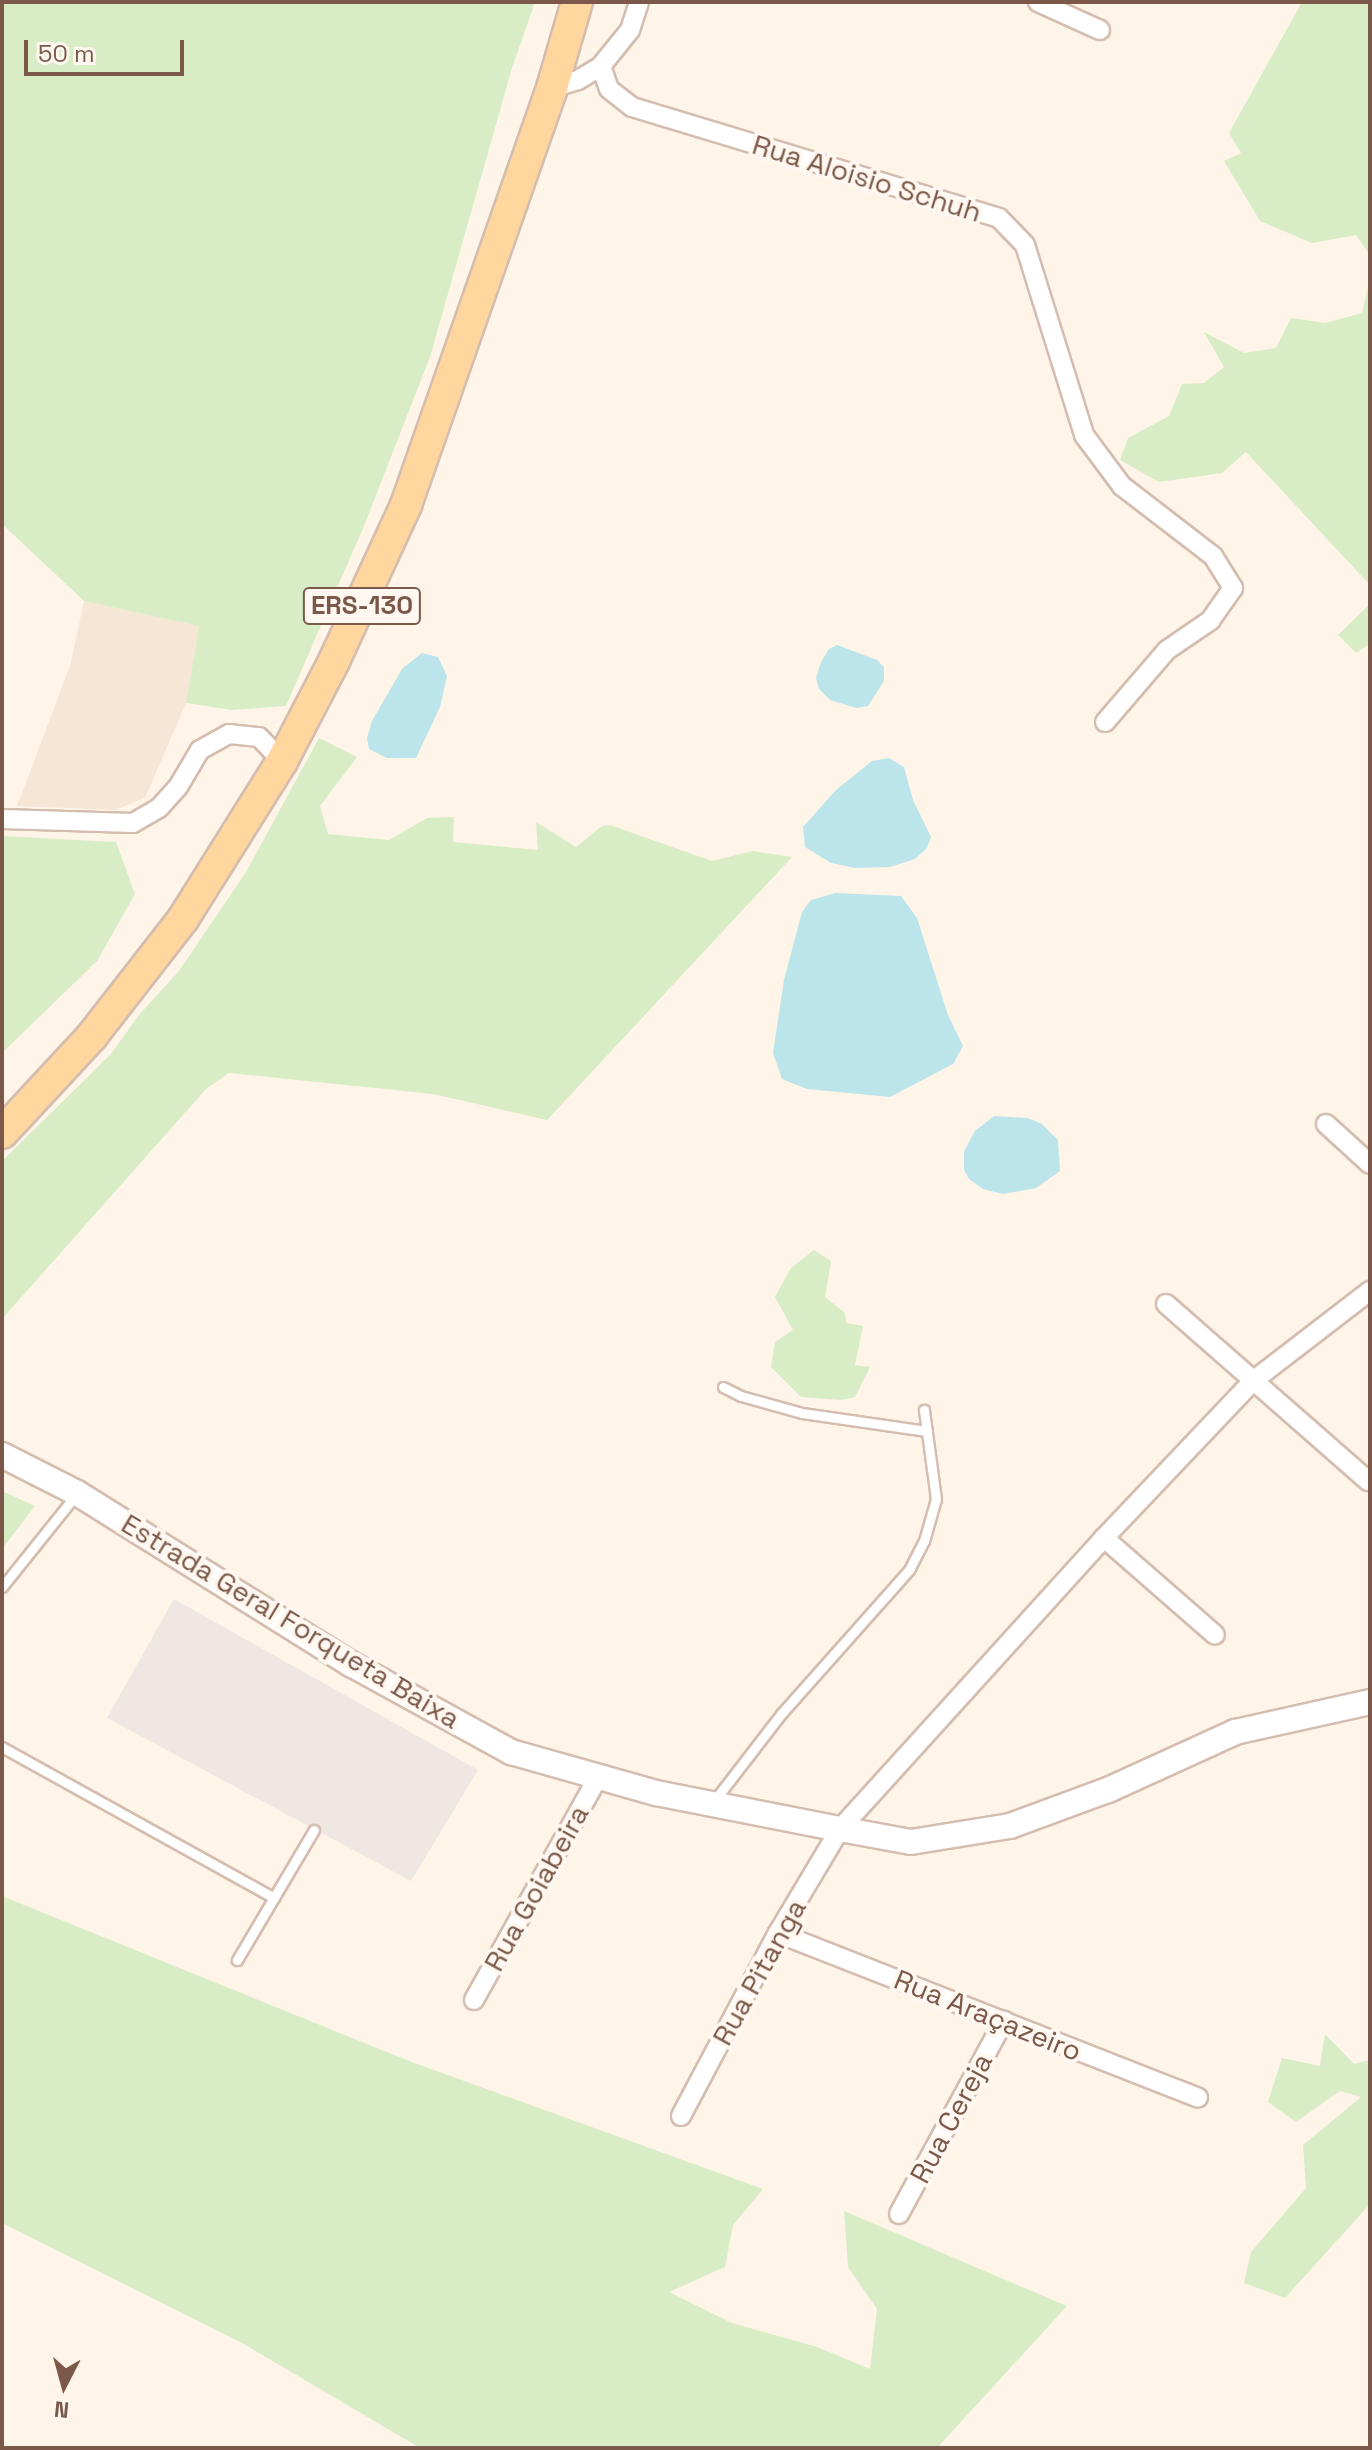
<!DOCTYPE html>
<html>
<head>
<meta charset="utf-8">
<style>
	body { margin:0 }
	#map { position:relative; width:1372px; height:2450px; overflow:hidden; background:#fef4e8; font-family:"Space Grotesk",sans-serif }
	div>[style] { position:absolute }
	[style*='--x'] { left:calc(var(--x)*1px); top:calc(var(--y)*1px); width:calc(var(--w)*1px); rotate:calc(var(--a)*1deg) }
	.residential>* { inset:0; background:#f6e6d6 }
	.industrial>* { inset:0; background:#efe7e2 }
	.green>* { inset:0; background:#d8edc5 }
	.water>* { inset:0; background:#bbe5ea }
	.roads { filter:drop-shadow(2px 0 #d4bdaf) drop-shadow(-2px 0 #d4bdaf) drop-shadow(0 2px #d4bdaf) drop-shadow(0 -2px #d4bdaf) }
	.service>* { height:9px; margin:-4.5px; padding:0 4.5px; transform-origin:4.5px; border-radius:4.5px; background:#fff }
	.minor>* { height:18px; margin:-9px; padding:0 9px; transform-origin:9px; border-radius:9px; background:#fff }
	.tertiary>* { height:24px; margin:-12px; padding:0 12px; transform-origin:12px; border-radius:12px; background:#fff }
	.primary>* { height:30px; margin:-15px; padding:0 15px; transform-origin:15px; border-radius:15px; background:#ffd69e }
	span { translate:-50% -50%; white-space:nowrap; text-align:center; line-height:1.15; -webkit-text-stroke:8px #fff8f0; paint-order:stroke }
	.shield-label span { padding:2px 6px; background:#fff8f0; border:2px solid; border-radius:6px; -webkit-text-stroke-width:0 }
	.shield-label { font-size:26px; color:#7b5849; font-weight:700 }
	.street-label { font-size:28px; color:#7b5849 }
	.frame { position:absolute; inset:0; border:4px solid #7b5849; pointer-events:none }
	.north { position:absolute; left:24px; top:2346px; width:80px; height:80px; -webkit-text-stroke:6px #fff8f0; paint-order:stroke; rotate:186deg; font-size:22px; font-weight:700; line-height:32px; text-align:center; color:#7b5849 }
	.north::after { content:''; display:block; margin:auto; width:28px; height:36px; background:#7b5849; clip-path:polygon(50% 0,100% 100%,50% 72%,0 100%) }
	.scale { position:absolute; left:24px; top:40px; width:160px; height:36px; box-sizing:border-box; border:4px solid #7b5849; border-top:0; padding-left:10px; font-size:24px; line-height:28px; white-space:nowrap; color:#7b5849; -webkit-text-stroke:6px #fff8f0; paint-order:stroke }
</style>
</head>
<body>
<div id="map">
	<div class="residential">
		<div style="clip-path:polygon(84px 601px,199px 626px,186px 703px,145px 798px,115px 810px,17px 806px,70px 666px)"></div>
	</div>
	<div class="industrial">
		<div style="clip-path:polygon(174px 1599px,478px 1770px,411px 1881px,107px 1718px)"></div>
	</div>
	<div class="green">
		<div style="clip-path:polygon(2px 2px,535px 2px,512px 68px,430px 357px,364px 526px,286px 706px,232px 710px,186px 703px,199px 626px,84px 601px,2px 524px)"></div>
		<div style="clip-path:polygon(1302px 2px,1370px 2px,1370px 255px,1356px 235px,1312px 243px,1260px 221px,1224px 161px,1241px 153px,1229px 133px)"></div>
		<div style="clip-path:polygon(1370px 277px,1370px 585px,1246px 452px,1222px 473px,1159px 482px,1120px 460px,1128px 438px,1169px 416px,1182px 384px,1204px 383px,1224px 367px,1204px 332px,1244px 353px,1276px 348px,1291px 318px,1325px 323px,1362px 313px)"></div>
		<div style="clip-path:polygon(1370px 604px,1370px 644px,1356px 653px,1338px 635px)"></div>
		<div style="clip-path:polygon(319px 738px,357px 757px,320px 806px,328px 834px,389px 840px,427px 818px,454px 817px,453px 842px,538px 850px,536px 822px,576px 847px,602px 826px,610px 825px,712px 861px,753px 851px,792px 857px,547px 1120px,433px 1094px,229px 1073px,206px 1089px,2px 1319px,2px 1161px,111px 1054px,138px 1016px,179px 971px,246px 872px)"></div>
		<div style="clip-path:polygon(2px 836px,116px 842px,135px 894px,97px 961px,2px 1053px)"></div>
		<div style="clip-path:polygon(814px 1250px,831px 1261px,825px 1297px,845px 1313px,846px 1323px,863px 1326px,855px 1365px,870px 1367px,855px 1397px,841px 1400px,801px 1397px,771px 1367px,775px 1342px,793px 1330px,775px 1297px,791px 1268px)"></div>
		<div style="clip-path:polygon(2px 1491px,35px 1506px,2px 1549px)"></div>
		<div style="clip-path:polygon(2px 1896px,409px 2061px,763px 2189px,733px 2225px,725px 2267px,669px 2292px,732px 2323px,817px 2347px,870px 2369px,877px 2309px,848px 2267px,844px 2211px,1067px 2306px,937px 2448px,420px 2448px,244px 2344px,2px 2223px)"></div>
		<div style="clip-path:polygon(1325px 2034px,1354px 2064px,1370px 2060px,1370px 2204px,1285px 2298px,1244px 2283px,1251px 2252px,1306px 2188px,1303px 2145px,1361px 2097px,1340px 2091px,1296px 2122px,1268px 2102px,1282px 2058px,1320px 2066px)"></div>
	</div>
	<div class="water">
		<div style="clip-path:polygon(837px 645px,877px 660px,884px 667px,884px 681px,868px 706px,856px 708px,830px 700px,819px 689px,816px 678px,821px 662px,829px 649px)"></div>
		<div style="clip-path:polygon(422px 653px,438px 657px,447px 676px,440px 707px,416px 758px,387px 758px,369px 749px,367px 738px,372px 721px,402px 669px)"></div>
		<div style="clip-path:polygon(889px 758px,904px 767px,913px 800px,931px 837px,927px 848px,915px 859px,890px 867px,855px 868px,831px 863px,805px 847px,803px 827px,836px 790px,872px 761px)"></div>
		<div style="clip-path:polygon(835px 893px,901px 896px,917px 918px,948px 1015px,963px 1046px,953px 1064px,890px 1097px,807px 1089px,782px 1079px,773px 1053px,784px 980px,802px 912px,811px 900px)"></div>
		<div style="clip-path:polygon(994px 1116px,1028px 1118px,1042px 1124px,1058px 1140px,1060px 1171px,1036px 1188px,1003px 1194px,983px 1189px,969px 1179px,964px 1170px,964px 1151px,975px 1131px)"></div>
	</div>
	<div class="roads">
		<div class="service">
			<div style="--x:723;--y:1387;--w:20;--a:27"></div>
			<div style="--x:741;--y:1396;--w:63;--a:15.6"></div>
			<div style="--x:802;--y:1413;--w:126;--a:8.2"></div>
			<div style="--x:2;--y:1587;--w:117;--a:-51.3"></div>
			<div style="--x:2;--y:1747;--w:311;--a:29"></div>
			<div style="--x:714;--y:1801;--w:110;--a:-52.4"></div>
			<div style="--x:781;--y:1714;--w:193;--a:-48.4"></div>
			<div style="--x:909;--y:1570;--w:33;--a:-63"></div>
			<div style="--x:924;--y:1541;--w:44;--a:-74.1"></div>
			<div style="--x:936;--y:1499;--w:90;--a:-97.7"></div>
			<div style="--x:237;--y:1960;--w:151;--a:-59.4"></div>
		</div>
		<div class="minor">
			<div style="--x:1038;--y:2;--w:68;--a:24.3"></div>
			<div style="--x:601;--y:66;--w:24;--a:71"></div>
			<div style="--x:609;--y:89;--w:29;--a:38"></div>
			<div style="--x:632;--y:107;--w:383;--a:16.8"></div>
			<div style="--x:999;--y:218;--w:37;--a:46"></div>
			<div style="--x:1025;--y:245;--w:199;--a:72.7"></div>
			<div style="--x:1084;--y:435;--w:64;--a:53.3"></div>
			<div style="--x:1122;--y:486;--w:115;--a:37.6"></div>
			<div style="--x:1213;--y:556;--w:38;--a:58"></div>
			<div style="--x:1233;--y:588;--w:39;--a:125"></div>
			<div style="--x:1211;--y:620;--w:53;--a:145.7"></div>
			<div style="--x:1167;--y:650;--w:95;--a:130.7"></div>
			<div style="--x:552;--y:88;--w:27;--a:-17"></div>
			<div style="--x:578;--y:80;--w:27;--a:-31"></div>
			<div style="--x:601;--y:66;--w:46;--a:-51.1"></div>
			<div style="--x:630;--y:30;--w:29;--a:-72"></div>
			<div style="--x:2;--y:819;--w:131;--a:1.7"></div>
			<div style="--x:133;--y:823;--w:30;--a:-30"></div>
			<div style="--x:159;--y:808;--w:28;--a:-48"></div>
			<div style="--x:178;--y:787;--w:43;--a:-59.3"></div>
			<div style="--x:200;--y:750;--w:33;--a:-29"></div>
			<div style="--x:229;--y:734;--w:30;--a:6"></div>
			<div style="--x:259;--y:737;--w:33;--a:46"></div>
			<div style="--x:1326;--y:1124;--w:59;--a:42.3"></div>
			<div style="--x:1166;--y:1304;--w:269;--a:41.2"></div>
			<div style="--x:1104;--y:1538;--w:147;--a:41.1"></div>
			<div style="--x:778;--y:1933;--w:451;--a:21.4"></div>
			<div style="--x:474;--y:2000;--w:255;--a:-60.9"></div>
			<div style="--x:681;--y:2116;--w:207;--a:-62.1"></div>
			<div style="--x:778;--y:1933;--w:121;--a:-59.2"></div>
			<div style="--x:840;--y:1829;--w:393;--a:-47.8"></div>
			<div style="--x:1104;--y:1538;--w:216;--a:-46.5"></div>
			<div style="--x:1253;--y:1381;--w:148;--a:-37.6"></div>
			<div style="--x:899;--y:2214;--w:220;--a:-61.5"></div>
		</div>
		<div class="tertiary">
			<div style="--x:2;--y:1455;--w:84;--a:26.9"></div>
			<div style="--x:77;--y:1493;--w:323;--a:32"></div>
			<div style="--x:351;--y:1664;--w:183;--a:28.8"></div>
			<div style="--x:511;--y:1752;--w:151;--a:15.8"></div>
			<div style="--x:656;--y:1793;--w:187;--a:11.1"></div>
			<div style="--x:840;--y:1829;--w:72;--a:10.4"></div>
			<div style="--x:911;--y:1842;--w:100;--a:-9.2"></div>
			<div style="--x:1010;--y:1826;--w:104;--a:-20.2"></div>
			<div style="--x:1108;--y:1790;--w:140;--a:-24.5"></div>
			<div style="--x:1235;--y:1732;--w:138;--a:-12.5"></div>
		</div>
		<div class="primary">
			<div style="--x:2;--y:1133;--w:132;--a:-47.1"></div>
			<div style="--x:92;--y:1036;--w:148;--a:-52.1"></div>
			<div style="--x:183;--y:919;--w:186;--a:-57.9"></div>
			<div style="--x:282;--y:761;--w:113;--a:-62.5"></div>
			<div style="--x:334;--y:661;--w:172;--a:-65.2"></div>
			<div style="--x:406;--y:505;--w:442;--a:-70.7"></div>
			<div style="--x:552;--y:88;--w:90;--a:-73.8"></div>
		</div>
	</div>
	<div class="shield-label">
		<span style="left:362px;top:606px">ERS-130</span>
	</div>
	<div class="street-label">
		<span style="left:867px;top:178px;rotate:17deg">Rua Aloisio Schuh</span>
		<span style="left:291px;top:1621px;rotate:31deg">Estrada Geral Forqueta Baixa</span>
		<span style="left:536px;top:1888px;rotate:-61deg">Rua Goiabeira</span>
		<span style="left:759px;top:1972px;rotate:-61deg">Rua Pitanga</span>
		<span style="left:988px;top:2015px;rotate:22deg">Rua Araçazeiro</span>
		<span style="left:951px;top:2118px;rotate:-62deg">Rua Cereja</span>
	</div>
	<div class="frame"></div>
	<div class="north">N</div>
	<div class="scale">50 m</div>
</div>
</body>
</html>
